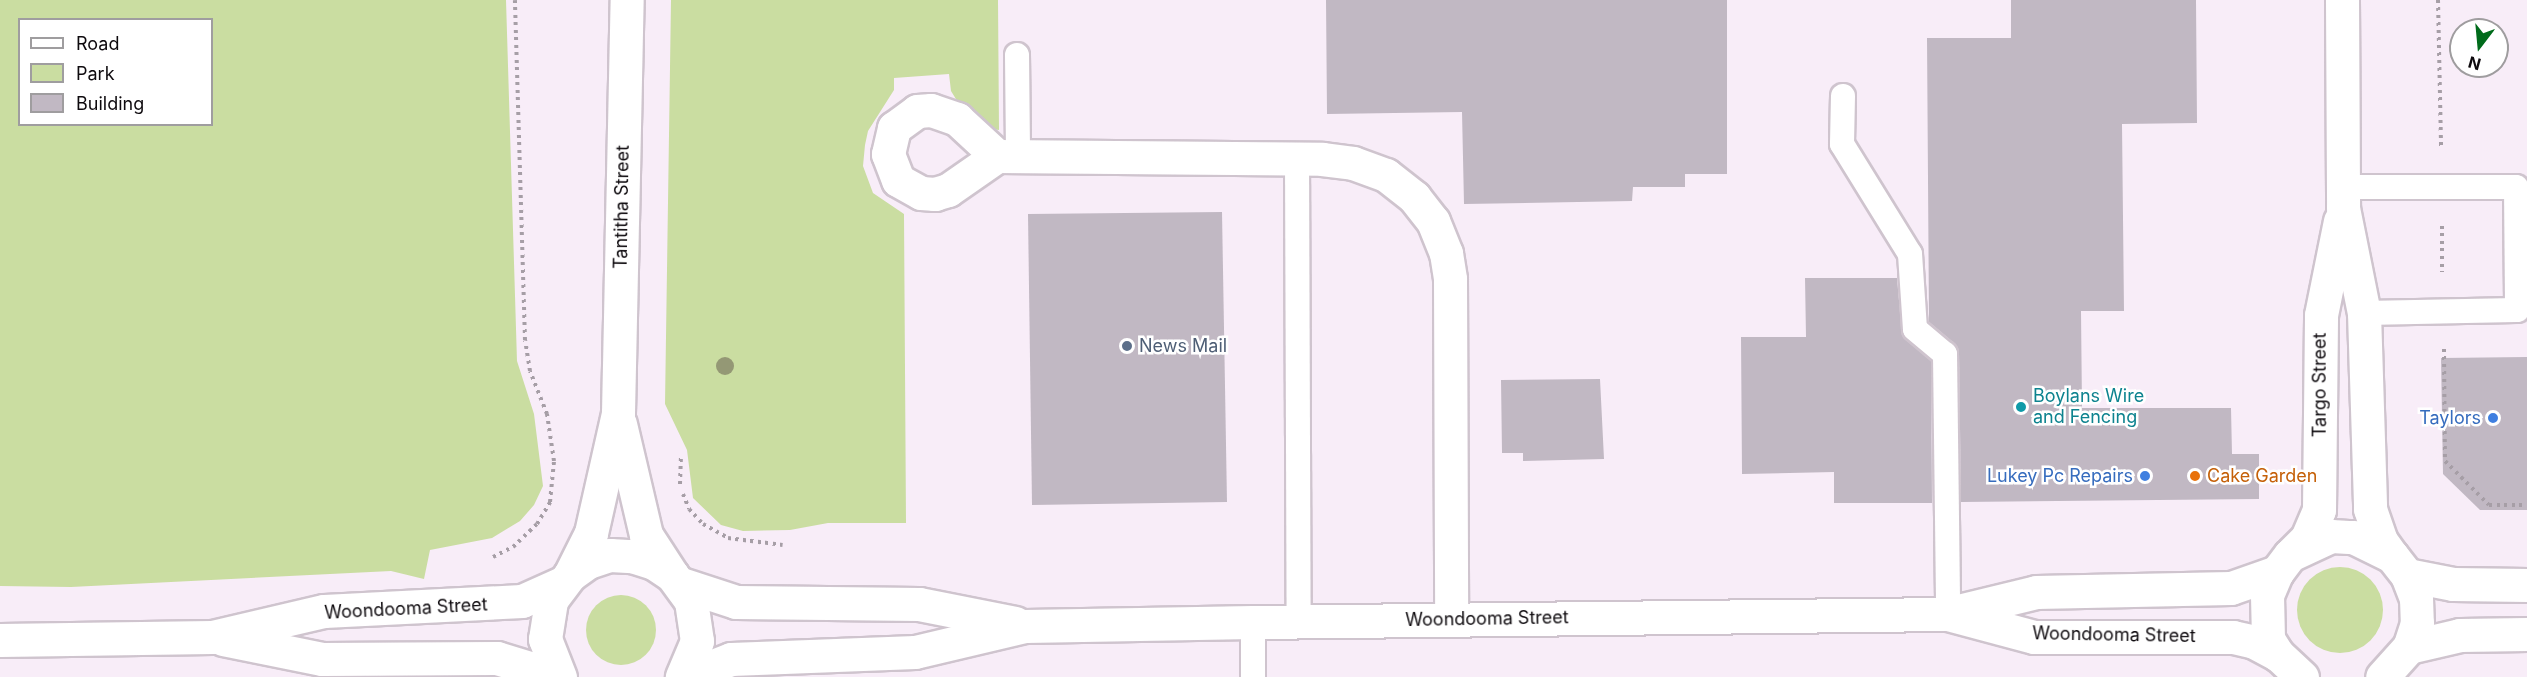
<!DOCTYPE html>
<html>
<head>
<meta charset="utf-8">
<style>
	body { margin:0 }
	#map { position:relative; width:2527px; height:677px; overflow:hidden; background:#f8edf8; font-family:Inter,sans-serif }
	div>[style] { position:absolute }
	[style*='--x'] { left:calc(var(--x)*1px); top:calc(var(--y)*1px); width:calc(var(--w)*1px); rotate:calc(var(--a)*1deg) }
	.green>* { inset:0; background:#cadda1 }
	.round { border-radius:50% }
	.building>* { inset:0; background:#c1b8c3 }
	.path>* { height:4px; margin-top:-2px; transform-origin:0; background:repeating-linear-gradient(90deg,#a69ea6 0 3px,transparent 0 7.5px) }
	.roads { filter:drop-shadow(2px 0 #cfc4ce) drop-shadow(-2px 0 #cfc4ce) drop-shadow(0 2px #cfc4ce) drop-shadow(0 -2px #cfc4ce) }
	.lane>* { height:24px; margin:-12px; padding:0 12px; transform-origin:12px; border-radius:12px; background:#fff }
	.street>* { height:33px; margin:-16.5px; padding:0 16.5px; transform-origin:16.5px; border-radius:16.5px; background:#fff }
	.secondary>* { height:33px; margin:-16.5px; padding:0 16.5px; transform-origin:16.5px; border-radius:16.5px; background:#fff }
	.trees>* { width:18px; height:18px; margin:-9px; border-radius:50%; background:#949875 }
	.dots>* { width:16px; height:16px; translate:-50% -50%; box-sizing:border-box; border:3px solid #fff; border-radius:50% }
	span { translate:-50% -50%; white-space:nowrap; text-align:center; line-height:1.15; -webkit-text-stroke:5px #fff; paint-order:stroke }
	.street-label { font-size:18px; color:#0e0a0e }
	.service-label { font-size:18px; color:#4e5e75 }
	.left { translate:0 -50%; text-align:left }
	.culture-label { font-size:18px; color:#0d838f }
	.shop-label { font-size:18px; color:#366cbe }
	.right { translate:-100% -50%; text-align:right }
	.food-label { font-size:18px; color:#c56008 }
	.legend { position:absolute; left:18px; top:18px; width:195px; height:108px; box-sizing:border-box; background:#fff; border:2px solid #9f9d9f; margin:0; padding:8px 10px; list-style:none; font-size:18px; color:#0e0a0e }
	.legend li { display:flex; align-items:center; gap:12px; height:30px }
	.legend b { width:30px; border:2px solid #9f9d9f }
	.north { position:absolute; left:2449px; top:18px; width:60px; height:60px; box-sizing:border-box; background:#fff; border:2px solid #9f9d9f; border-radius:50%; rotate:196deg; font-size:16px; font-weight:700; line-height:24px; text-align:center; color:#0e0a0e }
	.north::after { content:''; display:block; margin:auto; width:21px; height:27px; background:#006b1b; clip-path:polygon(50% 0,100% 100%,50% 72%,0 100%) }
</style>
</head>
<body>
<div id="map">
	<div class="green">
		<div style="clip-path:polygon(evenodd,0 0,506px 0,517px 361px,534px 414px,543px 486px,534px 505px,520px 521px,492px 538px,430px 550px,424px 579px,391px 571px,71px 587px,0 586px,0 0,20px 20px,212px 20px,212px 124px,20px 124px,20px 20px)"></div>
		<div style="clip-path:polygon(671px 0,998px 0,999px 130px,991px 129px,959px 104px,951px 91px,949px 74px,894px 78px,894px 90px,868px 131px,865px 145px,863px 166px,873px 193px,904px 214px,906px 523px,828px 523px,790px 530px,743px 531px,721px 525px,693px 498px,687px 450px,665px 404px)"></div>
		<div class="round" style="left:2297px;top:567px;width:86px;height:86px"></div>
		<div class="round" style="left:586px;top:595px;width:70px;height:70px"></div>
	</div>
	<div class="building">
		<div style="clip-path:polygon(1326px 0,1727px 0,1727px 174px,1685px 174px,1685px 187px,1633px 187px,1632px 201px,1464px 204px,1462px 112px,1327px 114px)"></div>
		<div style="clip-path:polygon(2011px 0,2196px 0,2197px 123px,2122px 124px,2124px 311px,2081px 311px,2082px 408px,2231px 408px,2232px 454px,2259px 454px,2259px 499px,1961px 502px,1959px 353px,1954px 343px,1929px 322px,1927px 38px,2011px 38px)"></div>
		<div style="clip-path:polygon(1222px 212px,1227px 502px,1032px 505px,1028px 214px)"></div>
		<div style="clip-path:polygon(1805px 278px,1897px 278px,1902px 335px,1931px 361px,1932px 503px,1834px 503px,1834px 472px,1742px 474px,1741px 337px,1806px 337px)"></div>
		<div style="clip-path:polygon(2527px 357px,2527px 510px,2480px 510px,2443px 474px,2441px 358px)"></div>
		<div style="clip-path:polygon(1600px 379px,1604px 459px,1523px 461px,1523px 453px,1502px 453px,1501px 380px)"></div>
	</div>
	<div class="path">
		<div style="--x:2438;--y:0;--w:149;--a:88.8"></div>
		<div style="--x:2442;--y:226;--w:46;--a:90"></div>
		<div style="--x:2444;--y:349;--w:112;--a:89.5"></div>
		<div style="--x:2445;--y:461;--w:62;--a:45"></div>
		<div style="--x:2489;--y:505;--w:38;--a:0"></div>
		<div style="--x:680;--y:484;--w:27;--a:-88"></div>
		<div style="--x:683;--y:494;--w:16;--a:68"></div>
		<div style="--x:689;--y:509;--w:21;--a:47"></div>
		<div style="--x:703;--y:524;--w:29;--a:29"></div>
		<div style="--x:728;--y:538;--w:55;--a:7.3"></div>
		<div style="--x:493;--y:557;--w:22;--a:-27"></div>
		<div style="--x:513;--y:547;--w:33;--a:-44"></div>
		<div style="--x:537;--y:524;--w:26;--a:-59"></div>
		<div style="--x:550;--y:502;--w:41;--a:-84.4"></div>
		<div style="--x:554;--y:461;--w:48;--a:-98.5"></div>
		<div style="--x:547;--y:414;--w:46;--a:-111.6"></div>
		<div style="--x:530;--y:371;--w:31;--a:-99"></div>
		<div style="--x:525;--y:340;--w:340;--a:-91.7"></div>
	</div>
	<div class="roads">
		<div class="lane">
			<div style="--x:1017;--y:55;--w:101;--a:89.4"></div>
			<div style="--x:1843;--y:96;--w:48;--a:91.2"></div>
			<div style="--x:1842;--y:144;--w:129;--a:58.3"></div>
			<div style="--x:1910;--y:254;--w:75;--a:86.2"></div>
			<div style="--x:1915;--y:329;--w:39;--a:40"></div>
			<div style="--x:1945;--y:354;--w:260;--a:89.3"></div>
			<div style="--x:1297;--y:157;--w:465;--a:89.8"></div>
			<div style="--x:2342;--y:187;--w:174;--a:0"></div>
			<div style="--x:2516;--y:187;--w:123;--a:89.5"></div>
			<div style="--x:2517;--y:310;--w:153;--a:178.9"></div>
			<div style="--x:1253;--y:622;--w:55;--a:90"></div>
		</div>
		<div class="street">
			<div style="--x:931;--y:110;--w:28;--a:19"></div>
			<div style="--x:957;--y:119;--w:54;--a:42.8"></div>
			<div style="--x:997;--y:156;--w:60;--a:145.2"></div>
			<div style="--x:948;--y:190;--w:14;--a:163"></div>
			<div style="--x:935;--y:194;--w:14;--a:-176"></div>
			<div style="--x:921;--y:193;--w:26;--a:-151"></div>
			<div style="--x:898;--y:180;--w:28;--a:-111"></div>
			<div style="--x:888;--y:154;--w:27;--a:-77"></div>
			<div style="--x:894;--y:128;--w:29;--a:-36"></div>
			<div style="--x:917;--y:111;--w:14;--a:-4"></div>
			<div style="--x:997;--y:156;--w:325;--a:0.5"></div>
			<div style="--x:1322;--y:159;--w:31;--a:7"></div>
			<div style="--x:1353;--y:163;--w:35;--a:20"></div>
			<div style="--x:1386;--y:175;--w:36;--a:38"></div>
			<div style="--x:1414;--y:197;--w:31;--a:52"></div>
			<div style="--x:1433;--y:221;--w:35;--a:68"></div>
			<div style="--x:1446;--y:253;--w:26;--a:81"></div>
			<div style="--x:1450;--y:279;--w:341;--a:89.8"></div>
			<div style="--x:620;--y:424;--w:114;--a:76.8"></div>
			<div style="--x:646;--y:535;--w:48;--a:57"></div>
			<div style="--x:570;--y:575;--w:47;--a:-63.4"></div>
			<div style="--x:591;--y:533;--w:123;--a:-77.3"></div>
			<div style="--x:618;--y:413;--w:413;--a:-88.8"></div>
		</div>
		<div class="secondary">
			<div style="--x:2342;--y:0;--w:208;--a:89.7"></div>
			<div style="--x:2343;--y:208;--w:107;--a:78.7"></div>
			<div style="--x:2364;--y:313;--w:196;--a:88.2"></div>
			<div style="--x:2370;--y:509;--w:34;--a:71"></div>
			<div style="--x:2381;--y:541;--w:19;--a:54"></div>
			<div style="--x:2293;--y:552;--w:20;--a:-45"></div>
			<div style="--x:2307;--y:538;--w:30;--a:-67"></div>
			<div style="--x:2319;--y:510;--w:195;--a:-89.4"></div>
			<div style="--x:2321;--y:315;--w:96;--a:-78.6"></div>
			<div style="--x:2407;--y:575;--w:47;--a:11.1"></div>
			<div style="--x:2453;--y:584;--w:74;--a:0.8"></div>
			<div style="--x:681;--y:584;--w:58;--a:18.1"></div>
			<div style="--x:736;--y:602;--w:183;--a:0.6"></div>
			<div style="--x:919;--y:604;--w:98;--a:11.2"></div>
			<div style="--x:1950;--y:613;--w:89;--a:-13.7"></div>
			<div style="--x:2036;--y:592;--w:195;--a:-1.2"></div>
			<div style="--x:2231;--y:588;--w:49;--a:-19.2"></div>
			<div style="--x:223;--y:639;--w:101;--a:11.4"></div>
			<div style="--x:322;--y:659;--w:175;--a:-0.3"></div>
			<div style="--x:497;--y:658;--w:65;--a:17"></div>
			<div style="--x:0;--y:640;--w:212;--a:-0.8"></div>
			<div style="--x:212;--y:637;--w:115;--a:-13.1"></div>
			<div style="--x:324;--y:611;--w:198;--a:-2.9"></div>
			<div style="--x:522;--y:601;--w:44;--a:-24.2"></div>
			<div style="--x:2409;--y:647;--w:52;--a:-13.2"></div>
			<div style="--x:2460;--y:635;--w:67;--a:-0.9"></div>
			<div style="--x:560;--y:677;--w:41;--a:-111.5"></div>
			<div style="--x:545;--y:639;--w:39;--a:-81"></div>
			<div style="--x:551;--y:600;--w:31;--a:-53"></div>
			<div style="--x:570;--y:575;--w:22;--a:-36"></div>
			<div style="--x:588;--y:562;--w:23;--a:-18"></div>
			<div style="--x:610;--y:555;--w:22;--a:3"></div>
			<div style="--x:632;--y:556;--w:23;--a:18"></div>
			<div style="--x:654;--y:563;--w:22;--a:34"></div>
			<div style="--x:672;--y:575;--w:32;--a:54"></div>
			<div style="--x:691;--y:601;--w:40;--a:81.5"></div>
			<div style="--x:697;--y:641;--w:39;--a:113"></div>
			<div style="--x:685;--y:677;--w:49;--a:-21.4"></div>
			<div style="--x:731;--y:659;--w:184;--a:-2.2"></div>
			<div style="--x:915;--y:652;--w:113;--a:-13.3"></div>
			<div style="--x:1025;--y:626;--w:228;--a:-1"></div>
			<div style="--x:1253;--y:622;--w:695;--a:-0.66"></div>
			<div style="--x:1948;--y:614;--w:89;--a:15"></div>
			<div style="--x:2034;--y:637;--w:199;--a:0"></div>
			<div style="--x:2233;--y:637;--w:22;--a:13"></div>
			<div style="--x:2254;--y:642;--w:27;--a:28"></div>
			<div style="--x:2302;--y:677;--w:33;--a:-137"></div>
			<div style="--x:2278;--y:655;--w:19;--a:-122"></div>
			<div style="--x:2268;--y:639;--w:44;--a:-91.3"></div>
			<div style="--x:2267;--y:595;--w:25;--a:-67"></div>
			<div style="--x:2277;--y:572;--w:21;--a:-53"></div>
			<div style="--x:2290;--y:555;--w:45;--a:-24.9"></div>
			<div style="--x:2331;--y:536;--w:22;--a:3"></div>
			<div style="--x:2353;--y:537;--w:43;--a:26"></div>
			<div style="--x:2392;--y:556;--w:24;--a:52"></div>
			<div style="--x:2407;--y:575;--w:25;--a:69"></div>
			<div style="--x:2416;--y:598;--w:25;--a:88"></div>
			<div style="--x:2417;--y:623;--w:25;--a:108"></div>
			<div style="--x:2409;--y:647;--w:40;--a:132"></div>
		</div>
	</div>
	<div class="trees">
		<div style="left:725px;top:366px"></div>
	</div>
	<div class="dots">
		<div style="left:1127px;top:346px;background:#5c6f8a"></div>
		<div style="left:2021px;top:407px;background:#0f9aa8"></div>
		<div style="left:2493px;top:418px;background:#3f7fe0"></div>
		<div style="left:2145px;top:476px;background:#3f7fe0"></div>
		<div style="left:2195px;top:476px;background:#e8710a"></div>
	</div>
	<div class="street-label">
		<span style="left:622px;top:207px;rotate:-89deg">Tantitha Street</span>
		<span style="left:2320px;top:385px;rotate:-90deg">Targo Street</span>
		<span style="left:406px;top:609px;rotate:-3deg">Woondooma Street</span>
		<span style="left:1487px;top:619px;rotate:-1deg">Woondooma Street</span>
		<span style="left:2114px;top:635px;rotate:1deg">Woondooma Street</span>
	</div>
	<div class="service-label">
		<span class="left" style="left:1139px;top:346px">News Mail</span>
	</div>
	<div class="culture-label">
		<span class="left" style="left:2033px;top:407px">Boylans Wire<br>and Fencing</span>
	</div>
	<div class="shop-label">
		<span class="right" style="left:2481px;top:418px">Taylors</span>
		<span class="right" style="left:2133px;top:476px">Lukey Pc Repairs</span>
	</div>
	<div class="food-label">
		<span class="left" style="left:2207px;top:476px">Cake Garden</span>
	</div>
	<ul class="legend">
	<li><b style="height:8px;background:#fff"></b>Road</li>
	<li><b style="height:16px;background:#cadda1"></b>Park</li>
	<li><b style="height:16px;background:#c1b8c3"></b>Building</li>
	</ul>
	<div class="north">N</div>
</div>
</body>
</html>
